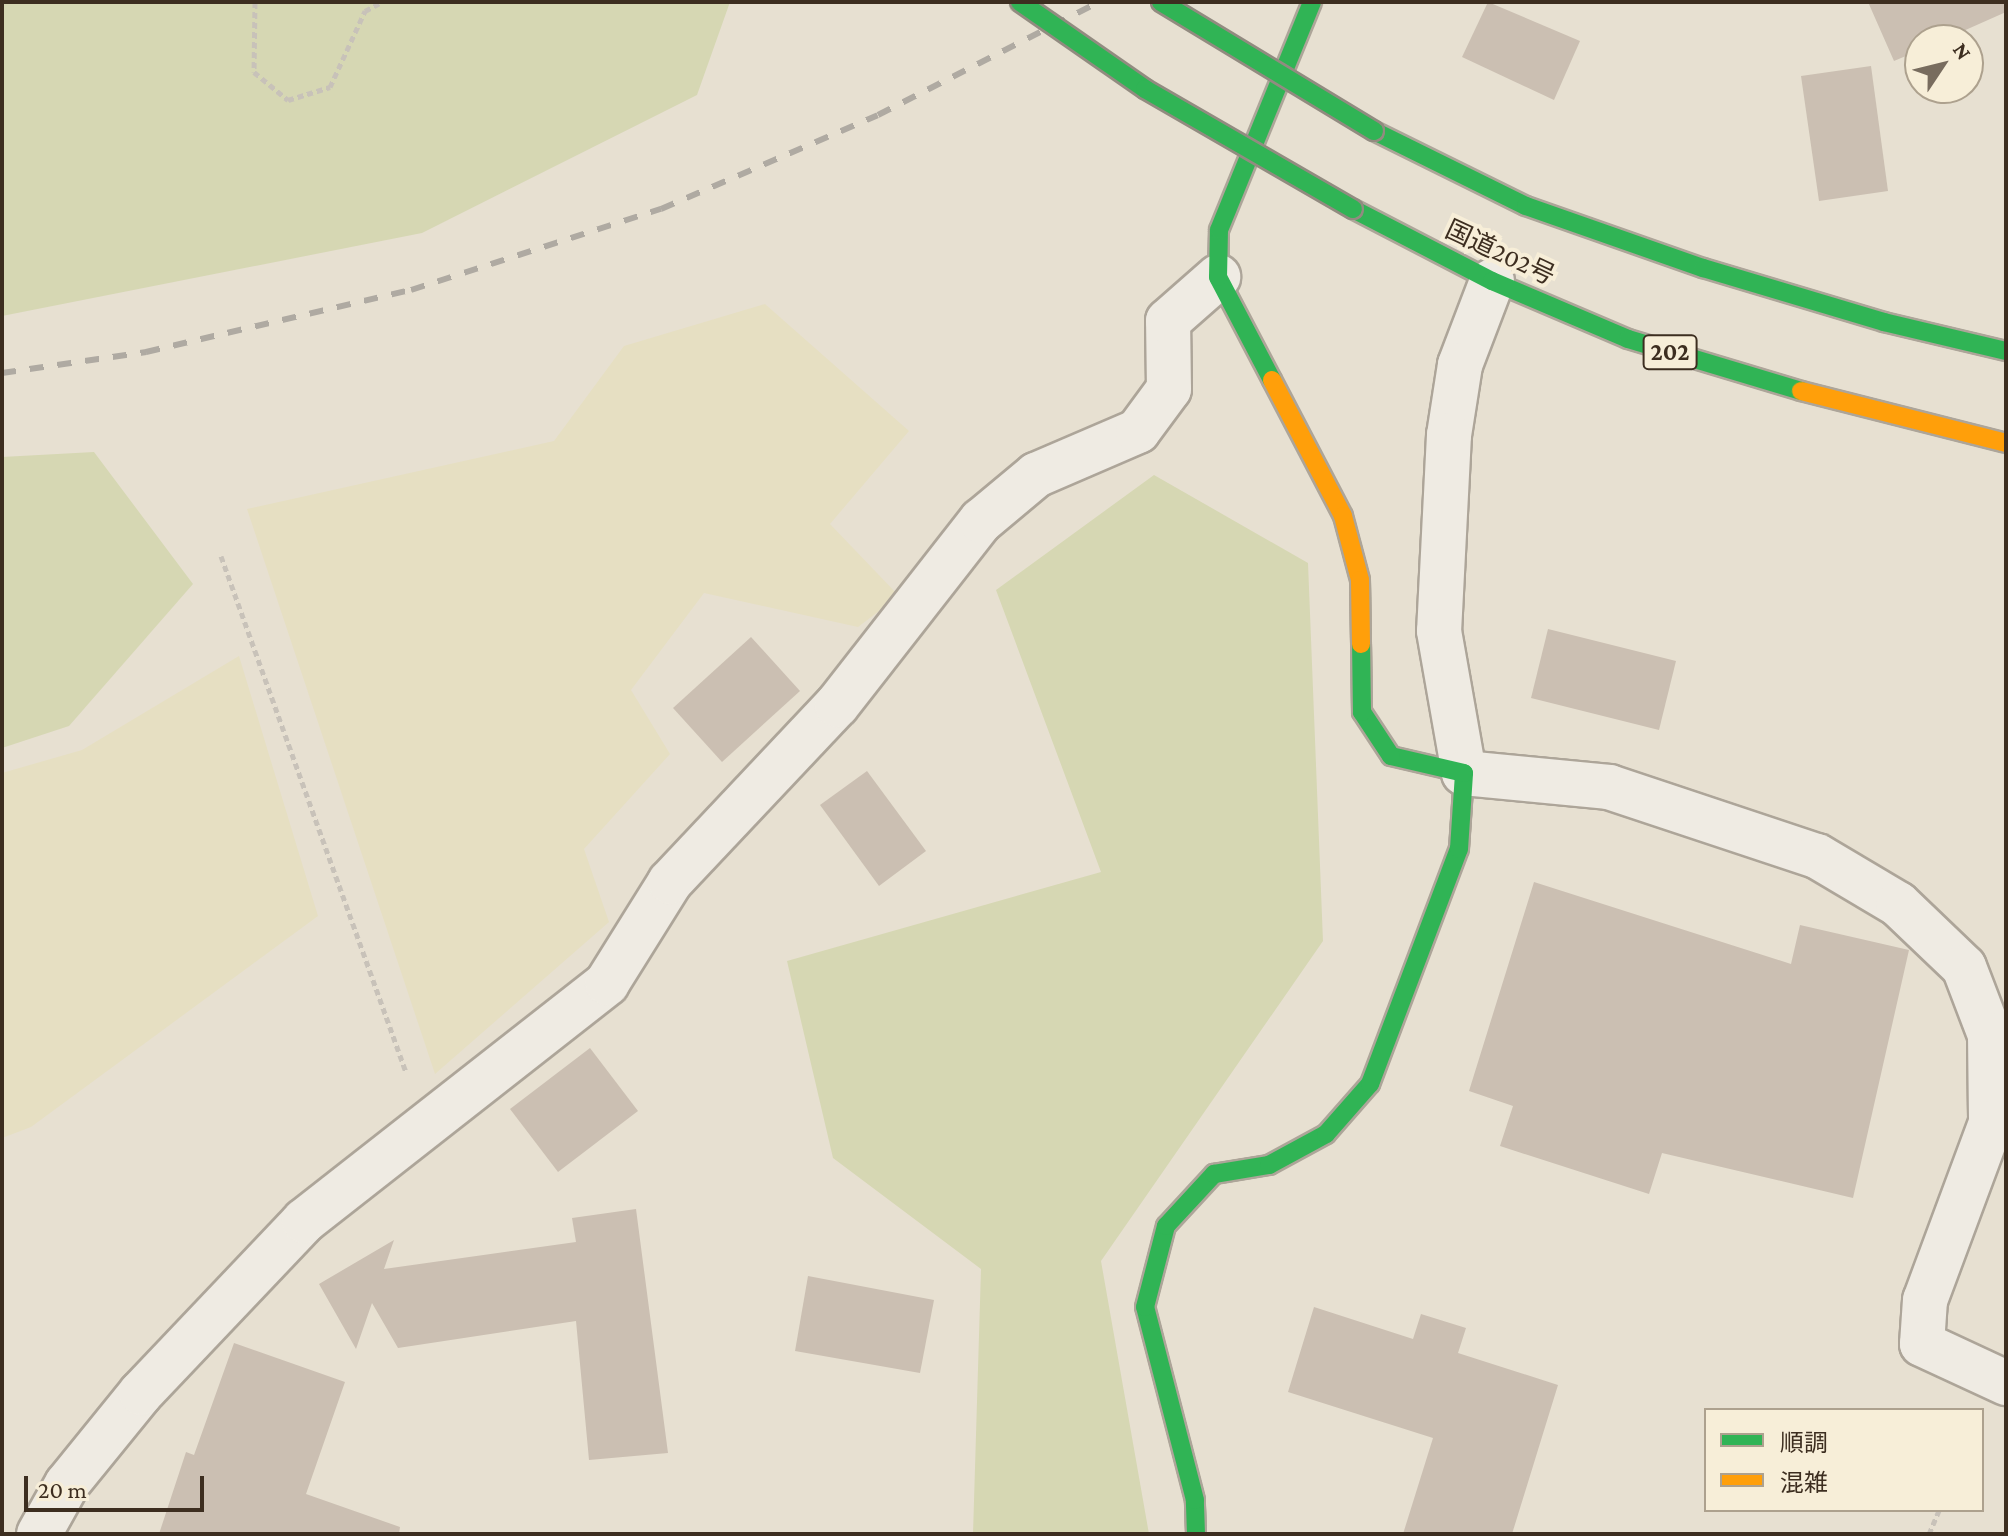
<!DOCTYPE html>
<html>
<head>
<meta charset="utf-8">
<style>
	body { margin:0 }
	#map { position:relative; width:2008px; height:1536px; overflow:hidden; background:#e7e0d1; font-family:"Crimson Pro","Noto Sans JP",serif }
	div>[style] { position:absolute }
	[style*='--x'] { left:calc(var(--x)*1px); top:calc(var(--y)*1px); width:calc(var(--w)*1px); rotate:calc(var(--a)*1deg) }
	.farmland>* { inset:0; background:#e6dfc2 }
	.green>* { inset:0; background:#d6d7b3 }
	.building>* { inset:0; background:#cbbfb2 }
	.path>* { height:5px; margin-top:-2.5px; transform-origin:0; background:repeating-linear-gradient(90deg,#c8c2b9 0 6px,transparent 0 10px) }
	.roads { filter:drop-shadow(2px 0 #ada599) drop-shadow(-2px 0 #ada599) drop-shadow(0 2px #ada599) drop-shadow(0 -2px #ada599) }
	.street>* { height:44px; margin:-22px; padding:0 22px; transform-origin:22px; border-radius:22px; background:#efebe3 }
	.fast>* { height:18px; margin:-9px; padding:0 9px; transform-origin:9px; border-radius:9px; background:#30b455 }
	.slow>* { height:18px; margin:-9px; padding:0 9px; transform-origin:9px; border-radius:9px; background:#ff9f0a }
	.rail>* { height:6px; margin-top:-3px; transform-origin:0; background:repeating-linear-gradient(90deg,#afaaa2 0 14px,transparent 0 28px) }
	.bridges { filter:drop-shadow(2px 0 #928b80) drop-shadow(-2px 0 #928b80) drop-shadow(0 2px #928b80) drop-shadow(0 -2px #928b80) }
	.fast-bridge>* { height:18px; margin:-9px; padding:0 9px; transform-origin:9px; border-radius:9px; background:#30b455 }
	span { translate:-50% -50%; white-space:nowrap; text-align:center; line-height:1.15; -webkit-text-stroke:8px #f7eed8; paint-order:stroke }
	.shield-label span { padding:2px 6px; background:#f7eed8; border:2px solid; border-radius:6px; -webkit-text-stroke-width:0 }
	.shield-label { font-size:24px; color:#3d2e20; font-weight:700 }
	.street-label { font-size:26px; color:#3d2e20 }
	.frame { position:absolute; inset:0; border:4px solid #3d2e20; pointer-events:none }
	.legend { position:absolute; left:1704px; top:1408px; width:280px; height:104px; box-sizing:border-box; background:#f7eed8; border:2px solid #ada18e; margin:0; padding:10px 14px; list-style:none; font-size:24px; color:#3d2e20 }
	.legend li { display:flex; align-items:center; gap:16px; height:40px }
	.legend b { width:40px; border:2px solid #ada18e }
	.north { position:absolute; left:1904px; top:24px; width:80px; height:80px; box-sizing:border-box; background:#f7eed8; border:2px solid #ada18e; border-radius:50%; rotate:55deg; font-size:22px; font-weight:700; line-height:32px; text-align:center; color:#3d2e20 }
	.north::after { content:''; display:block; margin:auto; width:28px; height:36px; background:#786c5e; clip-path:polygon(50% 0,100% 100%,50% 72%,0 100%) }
	.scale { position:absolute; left:24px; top:1476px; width:180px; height:36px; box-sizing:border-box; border:4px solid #3d2e20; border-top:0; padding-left:10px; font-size:24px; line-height:28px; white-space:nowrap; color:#3d2e20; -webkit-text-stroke:6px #f7eed8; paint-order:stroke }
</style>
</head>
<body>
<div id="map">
	<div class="farmland">
		<div style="clip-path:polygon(765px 304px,909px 431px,830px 524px,899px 596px,858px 627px,704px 593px,631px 690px,670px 754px,584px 849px,609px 922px,435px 1074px,247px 509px,554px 441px,624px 346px)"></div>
		<div style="clip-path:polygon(239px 656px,318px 916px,31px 1127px,2px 1138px,2px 773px,82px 750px)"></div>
	</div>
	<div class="green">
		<div style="clip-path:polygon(2px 2px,730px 2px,697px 95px,422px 233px,2px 316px)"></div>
		<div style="clip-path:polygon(94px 452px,193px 584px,69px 726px,2px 748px,2px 457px)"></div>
		<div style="clip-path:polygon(1154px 475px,1308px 563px,1323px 941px,1101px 1261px,1149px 1534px,973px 1534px,981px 1269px,833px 1158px,787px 961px,1101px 872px,996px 590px)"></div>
	</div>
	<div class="building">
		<div style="clip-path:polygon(1488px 2px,1580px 41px,1554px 100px,1462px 57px)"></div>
		<div style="clip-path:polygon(1868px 2px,2006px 2px,2006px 12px,1943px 40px,1920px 40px,1920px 50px,1894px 61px)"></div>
		<div style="clip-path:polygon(1871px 66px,1888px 191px,1819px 201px,1801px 76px)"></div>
		<div style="clip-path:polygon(1548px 629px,1676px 661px,1659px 730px,1531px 698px)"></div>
		<div style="clip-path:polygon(751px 637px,800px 691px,722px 762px,673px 708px)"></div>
		<div style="clip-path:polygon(867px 771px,926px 851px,879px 886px,820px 805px)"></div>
		<div style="clip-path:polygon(1534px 882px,1791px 964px,1800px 925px,1909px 950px,1853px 1198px,1662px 1153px,1649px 1194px,1500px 1146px,1513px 1106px,1469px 1091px)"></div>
		<div style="clip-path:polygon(590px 1048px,638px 1111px,558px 1172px,510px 1109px)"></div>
		<div style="clip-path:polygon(636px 1209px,668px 1453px,589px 1460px,576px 1321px,398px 1348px,372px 1303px,356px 1349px,319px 1284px,394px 1240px,384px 1269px,576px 1242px,572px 1218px)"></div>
		<div style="clip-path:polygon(808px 1276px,934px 1300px,920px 1373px,795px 1351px)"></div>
		<div style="clip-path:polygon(1314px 1307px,1413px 1339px,1421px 1314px,1466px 1328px,1458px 1353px,1558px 1385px,1512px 1534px,1403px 1534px,1433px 1438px,1288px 1392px)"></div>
		<div style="clip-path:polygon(234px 1343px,345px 1382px,306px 1494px,400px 1527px,399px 1534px,159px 1534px,186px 1452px,194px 1455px)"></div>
	</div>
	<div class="path">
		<div style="--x:255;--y:2;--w:70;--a:90.8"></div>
		<div style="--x:254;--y:72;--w:44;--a:39.5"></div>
		<div style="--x:288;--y:100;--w:44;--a:-17.2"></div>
		<div style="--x:330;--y:87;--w:84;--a:-65.3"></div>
		<div style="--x:365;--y:11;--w:19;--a:-28"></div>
		<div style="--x:221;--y:556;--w:548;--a:70.28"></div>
		<div style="--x:1929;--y:1534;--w:26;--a:-67"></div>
	</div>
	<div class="roads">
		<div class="street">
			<div style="--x:1492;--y:281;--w:90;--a:110.9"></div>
			<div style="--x:1460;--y:365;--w:71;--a:98.9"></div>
			<div style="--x:1449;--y:435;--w:196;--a:92.9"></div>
			<div style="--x:1439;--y:631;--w:144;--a:80"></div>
			<div style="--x:1464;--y:773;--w:146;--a:5.5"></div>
			<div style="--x:1609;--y:787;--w:219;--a:18.4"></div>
			<div style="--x:1817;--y:856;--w:94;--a:30.7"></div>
			<div style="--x:1898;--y:904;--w:91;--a:43.7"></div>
			<div style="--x:1964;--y:967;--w:73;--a:69.1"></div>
			<div style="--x:1990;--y:1035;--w:88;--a:89.3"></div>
			<div style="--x:1991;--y:1123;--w:189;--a:110.4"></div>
			<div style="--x:1925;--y:1300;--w:44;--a:93.9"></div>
			<div style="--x:1922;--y:1344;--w:93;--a:24.9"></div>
			<div style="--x:39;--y:1534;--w:57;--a:-60.8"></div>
			<div style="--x:67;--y:1484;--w:117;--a:-50.9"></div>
			<div style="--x:141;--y:1393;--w:237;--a:-46.5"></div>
			<div style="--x:304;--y:1221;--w:385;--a:-38.1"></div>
			<div style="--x:607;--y:983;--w:119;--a:-58"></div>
			<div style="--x:670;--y:882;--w:243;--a:-46.7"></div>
			<div style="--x:837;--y:705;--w:234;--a:-52"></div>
			<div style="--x:981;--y:521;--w:72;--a:-39.9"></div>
			<div style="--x:1036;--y:475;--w:111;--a:-23.3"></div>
			<div style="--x:1138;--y:431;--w:52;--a:-53.6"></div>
			<div style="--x:1169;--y:389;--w:68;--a:-90.8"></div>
			<div style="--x:1168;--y:321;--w:67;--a:-41.3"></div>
		</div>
		<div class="fast">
			<div style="--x:1374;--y:131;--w:169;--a:26.3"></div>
			<div style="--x:1526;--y:206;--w:188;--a:19.3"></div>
			<div style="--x:1703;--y:268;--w:189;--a:16.6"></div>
			<div style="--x:1884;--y:322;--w:125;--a:13.4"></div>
			<div style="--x:1353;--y:209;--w:157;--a:27.4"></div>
			<div style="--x:1492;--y:281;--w:148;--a:23.1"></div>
			<div style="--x:1628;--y:339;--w:181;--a:16.7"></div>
			<div style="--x:1272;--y:380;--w:116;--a:-117.7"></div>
			<div style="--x:1218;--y:277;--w:47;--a:-88.8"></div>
			<div style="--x:1219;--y:230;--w:246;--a:-67.8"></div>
			<div style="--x:1196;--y:1534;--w:34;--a:-92"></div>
			<div style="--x:1195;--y:1500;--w:199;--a:-104.5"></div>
			<div style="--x:1145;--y:1307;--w:84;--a:-75.5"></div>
			<div style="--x:1166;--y:1226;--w:71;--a:-47.3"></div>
			<div style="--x:1214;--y:1174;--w:56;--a:-9.3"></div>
			<div style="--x:1269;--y:1165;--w:65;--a:-28.5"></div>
			<div style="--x:1326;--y:1134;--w:67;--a:-48.7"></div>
			<div style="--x:1370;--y:1084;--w:251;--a:-69.3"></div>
			<div style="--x:1459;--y:849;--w:76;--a:-86.2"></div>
			<div style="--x:1464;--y:773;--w:75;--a:-166.9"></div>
			<div style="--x:1391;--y:756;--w:53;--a:-123.4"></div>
			<div style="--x:1362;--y:712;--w:68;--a:-90.8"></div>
		</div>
		<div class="slow">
			<div style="--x:1272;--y:380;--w:153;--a:62.4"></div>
			<div style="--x:1343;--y:516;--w:66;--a:75.1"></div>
			<div style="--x:1360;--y:580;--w:64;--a:89.1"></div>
			<div style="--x:1801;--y:391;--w:211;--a:14.2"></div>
		</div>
	</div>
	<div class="rail">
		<div style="--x:2;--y:373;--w:146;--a:-8.3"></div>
		<div style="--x:146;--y:352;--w:272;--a:-13.2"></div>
		<div style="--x:411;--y:290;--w:263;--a:-18"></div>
		<div style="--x:661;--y:209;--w:236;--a:-23.4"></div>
		<div style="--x:878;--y:115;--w:248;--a:-27.1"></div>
	</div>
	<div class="bridges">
		<div class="fast-bridge">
			<div style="--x:1020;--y:2;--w:152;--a:34.8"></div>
			<div style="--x:1145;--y:89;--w:240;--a:30"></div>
			<div style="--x:1161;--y:2;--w:249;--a:31.2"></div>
		</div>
	</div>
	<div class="shield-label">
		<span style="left:1670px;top:352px">202</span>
	</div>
	<div class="street-label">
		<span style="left:1500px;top:253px;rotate:25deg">国道202号</span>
	</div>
	<div class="frame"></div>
	<ul class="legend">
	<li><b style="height:10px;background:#30b455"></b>順調</li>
	<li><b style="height:10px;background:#ff9f0a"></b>混雑</li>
	</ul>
	<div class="north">N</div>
	<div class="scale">20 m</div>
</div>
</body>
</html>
